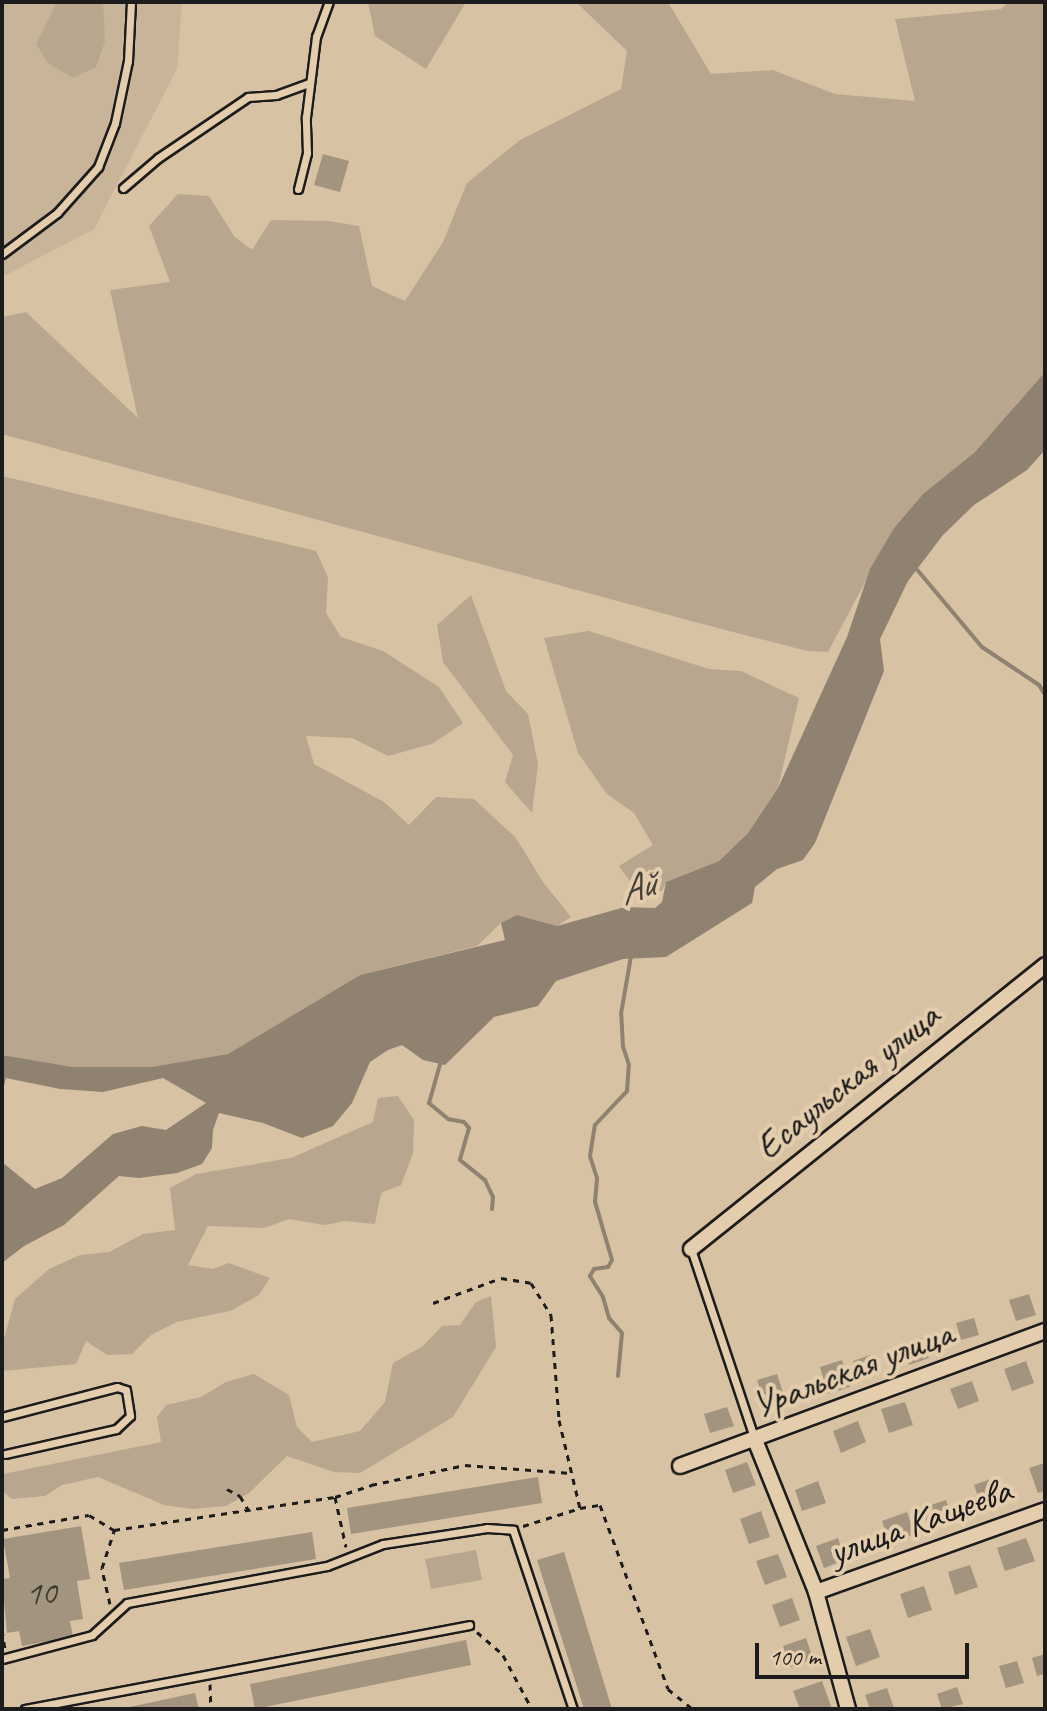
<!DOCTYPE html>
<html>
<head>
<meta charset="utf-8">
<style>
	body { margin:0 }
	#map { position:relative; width:1047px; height:1711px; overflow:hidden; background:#d7c2a4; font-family:Caveat,sans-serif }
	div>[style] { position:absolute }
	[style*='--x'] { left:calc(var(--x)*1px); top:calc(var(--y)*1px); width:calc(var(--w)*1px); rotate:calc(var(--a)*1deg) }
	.built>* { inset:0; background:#c7b499 }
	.green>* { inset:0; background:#b8a78e }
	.water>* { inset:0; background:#8f8271 }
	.stream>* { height:4px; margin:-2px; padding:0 2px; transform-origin:2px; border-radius:2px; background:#8f8271 }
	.building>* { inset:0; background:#a2947e }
	.path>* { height:3px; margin-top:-1.5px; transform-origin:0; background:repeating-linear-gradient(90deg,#1c1c1c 0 6px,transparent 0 12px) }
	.roads { filter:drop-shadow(2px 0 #1c1c1c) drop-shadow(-2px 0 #1c1c1c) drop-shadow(0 2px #1c1c1c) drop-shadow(0 -2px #1c1c1c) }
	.service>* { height:7px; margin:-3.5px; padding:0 3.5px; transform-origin:3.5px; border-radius:3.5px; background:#e3cdad }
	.minor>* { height:14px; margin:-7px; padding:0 7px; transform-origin:7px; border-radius:7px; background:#e3cdad }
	span { translate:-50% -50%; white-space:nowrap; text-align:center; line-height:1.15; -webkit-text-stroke:8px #e3cdad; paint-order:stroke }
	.number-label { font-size:34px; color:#3e3a34 }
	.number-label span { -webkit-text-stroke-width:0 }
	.street-label { font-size:38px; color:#1c1c1c }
	.water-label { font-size:40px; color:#44403a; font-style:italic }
	.frame { position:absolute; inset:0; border:4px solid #1c1c1c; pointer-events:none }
	.scale { position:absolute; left:755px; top:1643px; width:214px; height:36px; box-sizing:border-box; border:4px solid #1c1c1c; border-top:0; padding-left:10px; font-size:24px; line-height:28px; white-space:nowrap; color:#1c1c1c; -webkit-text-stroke:6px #e3cdad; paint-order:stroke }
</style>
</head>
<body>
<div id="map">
	<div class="built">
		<div style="clip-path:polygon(2px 2px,182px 2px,177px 69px,94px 229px,2px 277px)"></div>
	</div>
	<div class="green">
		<div style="clip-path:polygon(57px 2px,103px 2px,105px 41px,96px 67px,73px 78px,48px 63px,36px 44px)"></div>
		<div style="clip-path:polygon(368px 2px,466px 2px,426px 69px,375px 36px)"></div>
		<div style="clip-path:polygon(576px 2px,668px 2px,711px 74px,773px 70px,835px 94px,915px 101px,895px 19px,1001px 9px,1009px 2px,1045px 2px,1045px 372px,975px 452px,923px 494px,894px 528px,828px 652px,807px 651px,691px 621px,2px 434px,2px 317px,26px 312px,138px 418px,110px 290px,170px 282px,149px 226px,178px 194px,209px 196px,234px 236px,252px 250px,271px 220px,328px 221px,359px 226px,372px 286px,405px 301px,443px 242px,467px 183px,520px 140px,621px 89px,627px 51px)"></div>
		<div style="clip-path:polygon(2px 476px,316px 551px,328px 577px,326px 613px,341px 637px,383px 651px,439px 687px,463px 723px,432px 744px,388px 756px,352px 738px,306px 736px,314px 764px,384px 802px,409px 825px,436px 797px,474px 799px,516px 838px,543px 882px,571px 917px,557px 926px,517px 915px,501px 923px,477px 946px,360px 975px,228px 1054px,151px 1067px,73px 1067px,2px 1055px)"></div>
		<div style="clip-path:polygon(471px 595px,506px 691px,528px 714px,538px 764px,532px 813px,505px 782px,513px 755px,443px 662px,437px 625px)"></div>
		<div style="clip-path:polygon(589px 631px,709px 669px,741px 671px,799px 698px,778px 788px,748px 833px,719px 861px,666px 882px,662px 891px,640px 895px,619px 866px,653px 845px,634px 813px,607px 794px,578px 753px,544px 638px)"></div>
		<div style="clip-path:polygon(398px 1096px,414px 1120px,413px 1153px,401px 1185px,381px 1193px,375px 1224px,345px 1221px,325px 1225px,289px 1219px,264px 1228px,208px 1226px,188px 1265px,213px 1269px,229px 1263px,270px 1278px,259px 1295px,230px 1311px,177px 1322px,151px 1335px,132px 1354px,107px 1355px,86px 1341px,76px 1364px,2px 1371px,2px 1346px,15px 1299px,49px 1269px,80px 1255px,109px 1252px,143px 1234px,175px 1230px,170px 1188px,196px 1174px,291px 1158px,373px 1122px,378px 1098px)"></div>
		<div style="clip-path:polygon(491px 1296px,496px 1347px,453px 1417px,360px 1473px,334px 1472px,287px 1456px,249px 1493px,226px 1506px,191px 1509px,164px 1505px,98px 1477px,62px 1485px,45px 1496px,12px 1499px,2px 1491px,3px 1474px,161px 1442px,157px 1417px,166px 1405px,201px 1397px,226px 1382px,254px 1374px,289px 1395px,297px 1427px,312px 1442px,360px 1431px,385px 1402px,393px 1363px,423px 1346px,442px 1326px,460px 1325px,476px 1302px)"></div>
		<div style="clip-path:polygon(476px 1550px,482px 1580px,431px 1589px,425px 1559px)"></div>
	</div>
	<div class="water">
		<div style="clip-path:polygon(1045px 372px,1045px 450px,1027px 470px,974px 505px,943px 535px,908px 581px,880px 639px,884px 671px,815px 843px,803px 860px,777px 869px,755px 887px,752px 903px,666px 957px,623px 959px,556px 981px,538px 1006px,494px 1017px,445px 1065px,423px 1060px,402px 1045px,388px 1050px,370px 1062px,352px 1103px,333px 1126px,302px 1138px,263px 1123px,219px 1113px,213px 1130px,212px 1148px,202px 1164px,177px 1173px,139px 1178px,119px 1176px,64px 1225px,24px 1246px,2px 1263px,2px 1162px,35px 1189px,62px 1178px,113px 1134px,142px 1126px,166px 1130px,206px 1103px,163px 1078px,103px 1092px,60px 1089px,6px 1078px,2px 1093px,2px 1055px,73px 1067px,151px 1067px,228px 1054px,360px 975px,505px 940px,501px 923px,517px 915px,557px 926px,625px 907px,655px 908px,662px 902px,666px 882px,719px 861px,748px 833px,778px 788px,847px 637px,870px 569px,894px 528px,923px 494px,975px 452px)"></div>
	</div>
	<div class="stream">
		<div style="--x:914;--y:566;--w:106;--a:50"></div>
		<div style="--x:982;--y:647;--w:69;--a:33.7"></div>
		<div style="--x:1039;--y:685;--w:12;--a:59"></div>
		<div style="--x:441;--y:1061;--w:44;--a:105.9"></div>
		<div style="--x:429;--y:1103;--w:25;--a:40"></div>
		<div style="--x:448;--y:1119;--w:16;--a:11"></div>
		<div style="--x:464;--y:1122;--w:8;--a:50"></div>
		<div style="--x:469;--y:1128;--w:33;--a:106"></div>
		<div style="--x:460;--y:1160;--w:32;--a:39"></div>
		<div style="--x:485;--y:1180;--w:19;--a:65"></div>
		<div style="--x:493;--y:1197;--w:12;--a:95"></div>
		<div style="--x:618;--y:1376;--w:43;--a:-84.7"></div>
		<div style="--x:622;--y:1333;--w:20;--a:-131"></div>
		<div style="--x:609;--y:1318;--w:22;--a:-106"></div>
		<div style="--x:603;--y:1297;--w:25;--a:-122"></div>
		<div style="--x:590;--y:1276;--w:8;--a:-60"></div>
		<div style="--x:594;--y:1269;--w:14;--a:-8"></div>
		<div style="--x:608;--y:1267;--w:8;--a:-60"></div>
		<div style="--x:612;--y:1260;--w:60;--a:-106.3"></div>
		<div style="--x:595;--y:1202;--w:24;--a:-85"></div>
		<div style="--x:597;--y:1178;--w:23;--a:-108"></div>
		<div style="--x:590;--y:1156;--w:31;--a:-81"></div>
		<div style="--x:595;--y:1125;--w:47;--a:-46.7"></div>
		<div style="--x:627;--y:1091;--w:26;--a:-86"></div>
		<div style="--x:629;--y:1065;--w:19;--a:-108"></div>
		<div style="--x:623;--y:1047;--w:33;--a:-93"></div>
		<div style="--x:621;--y:1014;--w:59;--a:-80.2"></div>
	</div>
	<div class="building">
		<div style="clip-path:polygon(323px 154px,349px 161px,340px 192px,314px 185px)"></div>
		<div style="clip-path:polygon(1029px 1294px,1036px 1315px,1016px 1321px,1009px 1300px)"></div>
		<div style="clip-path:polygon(974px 1318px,979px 1335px,961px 1340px,956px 1323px)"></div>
		<div style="clip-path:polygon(922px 1338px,929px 1358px,909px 1365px,902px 1344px)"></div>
		<div style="clip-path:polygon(870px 1355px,876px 1374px,858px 1379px,853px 1361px)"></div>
		<div style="clip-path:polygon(842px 1360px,850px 1387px,828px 1394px,820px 1367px)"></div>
		<div style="clip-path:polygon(1026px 1361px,1034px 1383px,1012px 1391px,1004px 1369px)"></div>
		<div style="clip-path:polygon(777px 1374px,786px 1402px,766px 1408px,757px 1380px)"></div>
		<div style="clip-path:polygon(972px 1381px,979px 1401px,958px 1409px,950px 1389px)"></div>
		<div style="clip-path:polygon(905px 1402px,913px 1425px,889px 1433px,881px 1409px)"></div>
		<div style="clip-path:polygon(727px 1407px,734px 1426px,710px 1433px,704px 1414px)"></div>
		<div style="clip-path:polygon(858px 1421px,866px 1442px,841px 1453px,833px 1431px)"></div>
		<div style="clip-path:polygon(747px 1462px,756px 1485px,733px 1493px,725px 1470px)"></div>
		<div style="clip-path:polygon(1045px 1463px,1045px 1491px,1038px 1493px,1029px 1468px)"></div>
		<div style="clip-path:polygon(538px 1477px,542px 1503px,351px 1534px,347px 1508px)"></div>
		<div style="clip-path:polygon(996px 1477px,1004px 1500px,982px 1508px,974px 1485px)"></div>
		<div style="clip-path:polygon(818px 1481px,826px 1503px,802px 1511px,795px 1490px)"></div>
		<div style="clip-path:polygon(946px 1500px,953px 1520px,929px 1528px,922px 1508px)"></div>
		<div style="clip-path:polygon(761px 1511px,770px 1537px,749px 1544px,740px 1519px)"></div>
		<div style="clip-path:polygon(907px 1512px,915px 1534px,890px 1543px,882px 1521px)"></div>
		<div style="clip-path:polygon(81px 1526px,90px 1579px,77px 1581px,83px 1619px,70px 1621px,73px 1637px,22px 1646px,19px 1631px,7px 1633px,2px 1579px,10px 1578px,3px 1539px)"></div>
		<div style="clip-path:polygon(312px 1532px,316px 1559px,124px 1590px,119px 1563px)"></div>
		<div style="clip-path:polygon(838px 1538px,845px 1560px,824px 1568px,816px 1546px)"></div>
		<div style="clip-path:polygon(1026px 1538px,1035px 1561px,1005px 1571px,997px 1548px)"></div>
		<div style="clip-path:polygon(564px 1552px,612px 1709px,584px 1709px,537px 1560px)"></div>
		<div style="clip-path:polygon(778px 1554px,787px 1577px,765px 1585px,756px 1561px)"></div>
		<div style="clip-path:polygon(970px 1565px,978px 1587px,955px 1595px,948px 1572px)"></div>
		<div style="clip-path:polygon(924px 1586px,932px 1610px,908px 1618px,900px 1594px)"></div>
		<div style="clip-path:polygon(792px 1598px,800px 1620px,780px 1627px,772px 1605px)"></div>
		<div style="clip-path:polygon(870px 1629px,880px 1657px,856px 1666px,846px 1637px)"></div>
		<div style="clip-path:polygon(806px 1638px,813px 1659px,790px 1667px,783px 1646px)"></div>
		<div style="clip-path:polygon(466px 1640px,471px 1665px,255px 1709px,250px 1684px)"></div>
		<div style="clip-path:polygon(1045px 1654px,1045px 1674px,1037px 1676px,1032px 1658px)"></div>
		<div style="clip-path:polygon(1017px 1661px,1024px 1683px,1006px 1688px,999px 1666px)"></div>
		<div style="clip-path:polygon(822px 1681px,832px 1709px,800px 1709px,793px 1691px)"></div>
		<div style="clip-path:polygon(957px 1687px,963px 1704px,942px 1709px,937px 1694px)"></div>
		<div style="clip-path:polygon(887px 1688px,894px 1708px,870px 1709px,865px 1695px)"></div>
		<div style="clip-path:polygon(195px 1693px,199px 1709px,125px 1709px,125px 1708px)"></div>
	</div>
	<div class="path">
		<div style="--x:433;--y:1303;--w:72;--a:-20.2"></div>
		<div style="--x:501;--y:1278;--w:30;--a:9"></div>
		<div style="--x:531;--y:1283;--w:38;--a:58"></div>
		<div style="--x:551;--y:1315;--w:105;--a:85.6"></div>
		<div style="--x:559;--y:1420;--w:90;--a:76.6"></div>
		<div style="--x:227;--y:1489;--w:15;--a:28"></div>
		<div style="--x:240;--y:1496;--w:17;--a:59"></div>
		<div style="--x:335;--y:1497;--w:38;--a:-18"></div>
		<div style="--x:371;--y:1485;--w:96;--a:-12"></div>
		<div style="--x:465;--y:1465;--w:106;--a:4.3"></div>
		<div style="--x:523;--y:1526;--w:60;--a:-17.5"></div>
		<div style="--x:580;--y:1508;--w:20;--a:-9"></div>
		<div style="--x:600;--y:1505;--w:196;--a:69.7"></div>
		<div style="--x:668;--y:1689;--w:32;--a:39"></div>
		<div style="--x:2;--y:1530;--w:88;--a:-9.8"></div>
		<div style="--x:89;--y:1515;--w:29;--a:31"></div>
		<div style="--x:114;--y:1530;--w:223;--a:-8.5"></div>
		<div style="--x:335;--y:1497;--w:51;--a:77.6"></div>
		<div style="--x:110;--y:1604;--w:37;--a:-103"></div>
		<div style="--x:102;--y:1568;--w:40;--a:-72"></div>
		<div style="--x:2;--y:1630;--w:19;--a:81"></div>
		<div style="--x:477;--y:1632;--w:35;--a:41"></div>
		<div style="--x:503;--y:1655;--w:61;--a:61.8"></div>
		<div style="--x:210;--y:1684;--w:25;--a:88"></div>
	</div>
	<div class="roads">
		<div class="service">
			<div style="--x:123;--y:188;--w:46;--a:-40.6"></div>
			<div style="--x:158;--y:158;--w:109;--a:-34.1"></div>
			<div style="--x:248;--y:97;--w:28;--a:-4"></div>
			<div style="--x:276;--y:95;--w:35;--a:-20"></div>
			<div style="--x:298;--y:189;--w:37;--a:-76"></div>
			<div style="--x:307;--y:153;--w:36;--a:-92"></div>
			<div style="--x:306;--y:117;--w:81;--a:-82.9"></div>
			<div style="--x:316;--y:37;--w:37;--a:-70"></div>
			<div style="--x:2;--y:254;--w:69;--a:-36.7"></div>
			<div style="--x:57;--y:213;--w:62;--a:-48.3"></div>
			<div style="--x:98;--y:167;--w:47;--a:-68.9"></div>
			<div style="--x:115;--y:123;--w:63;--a:-78.2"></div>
			<div style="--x:128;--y:61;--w:59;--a:-87.1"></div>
			<div style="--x:691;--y:1249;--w:201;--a:71.5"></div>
			<div style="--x:2;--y:1417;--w:119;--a:-14.6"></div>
			<div style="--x:117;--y:1387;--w:9;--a:18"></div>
			<div style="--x:126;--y:1390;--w:26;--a:81"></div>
			<div style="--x:130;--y:1416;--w:19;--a:137"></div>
			<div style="--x:116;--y:1429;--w:114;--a:167.3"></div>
			<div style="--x:2;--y:1659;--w:93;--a:-14.9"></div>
			<div style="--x:92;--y:1635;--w:47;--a:-42.4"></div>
			<div style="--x:127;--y:1603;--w:203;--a:-10.5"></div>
			<div style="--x:327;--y:1566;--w:60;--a:-21.4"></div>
			<div style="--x:383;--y:1544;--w:105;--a:-8.7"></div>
			<div style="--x:487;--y:1528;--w:26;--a:4"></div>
			<div style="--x:513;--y:1530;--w:189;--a:71.5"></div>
			<div style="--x:25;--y:1709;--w:452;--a:-10.7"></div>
		</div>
		<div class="minor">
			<div style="--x:691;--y:1249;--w:454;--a:-38.7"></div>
			<div style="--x:755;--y:1440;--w:164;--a:68.1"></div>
			<div style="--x:816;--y:1592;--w:121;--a:74.7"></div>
			<div style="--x:680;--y:1466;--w:389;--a:-20.3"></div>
			<div style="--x:816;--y:1592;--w:243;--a:-19.7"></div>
		</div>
	</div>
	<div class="number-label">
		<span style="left:41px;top:1593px">10</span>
	</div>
	<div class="street-label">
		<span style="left:847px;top:1081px;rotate:-39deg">Есаульская улица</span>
		<span style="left:852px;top:1369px;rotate:-21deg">Уральская улица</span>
		<span style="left:920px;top:1521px;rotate:-20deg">улица Кащеева</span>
	</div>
	<div class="water-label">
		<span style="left:637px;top:887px;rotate:-18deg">Ай</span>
	</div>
	<div class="frame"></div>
	<div class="scale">100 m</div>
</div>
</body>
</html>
